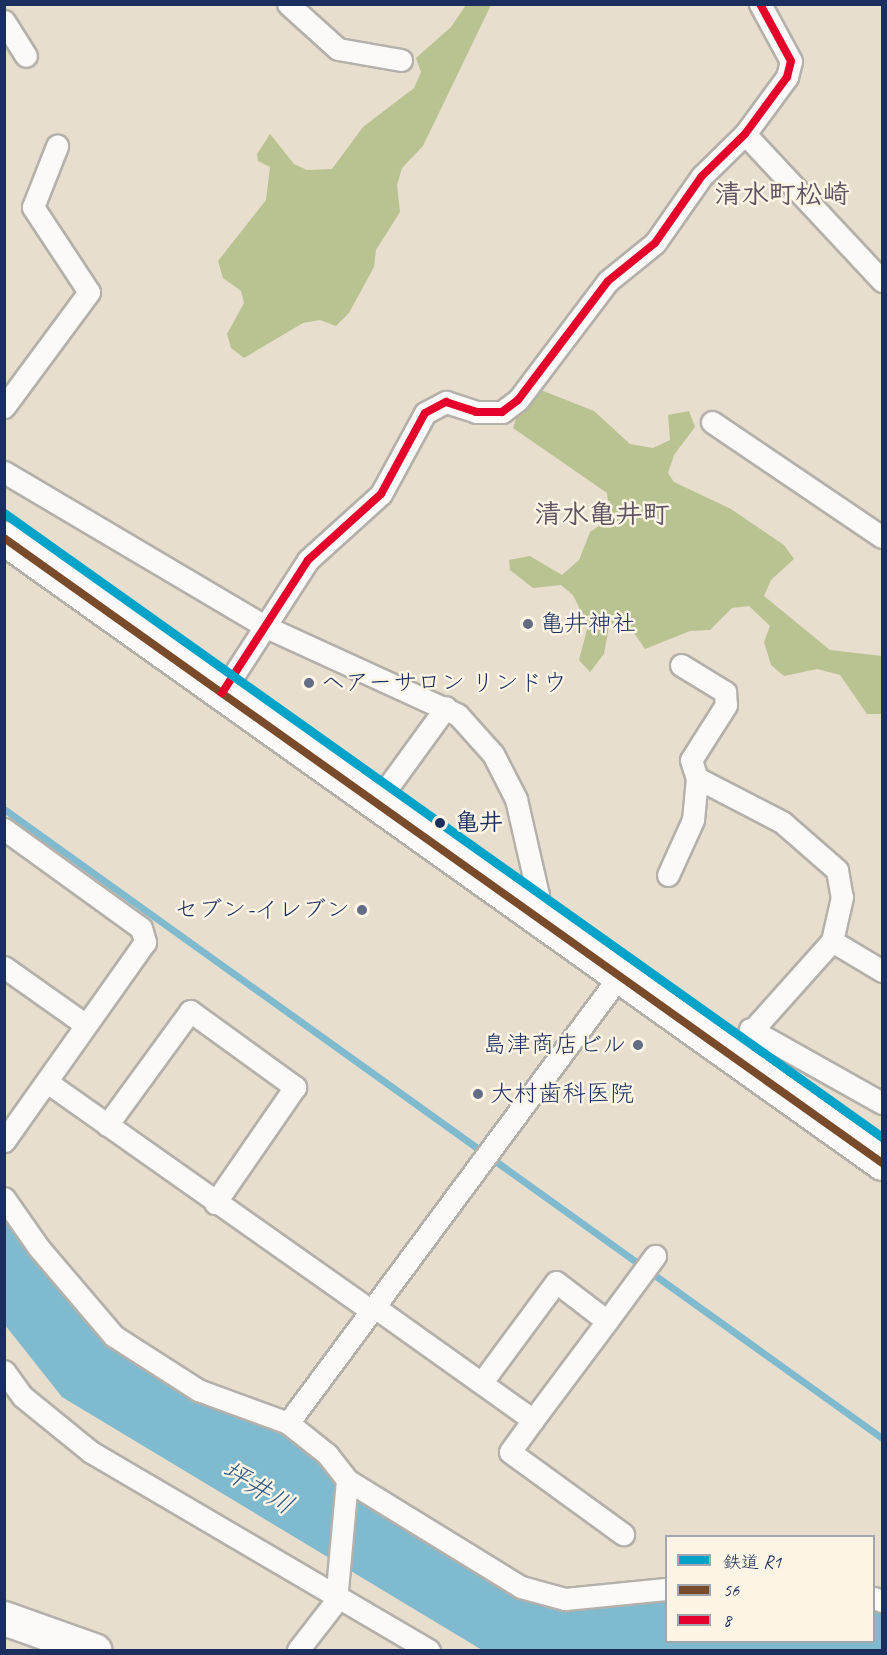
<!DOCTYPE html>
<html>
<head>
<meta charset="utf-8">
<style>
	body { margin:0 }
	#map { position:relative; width:887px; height:1655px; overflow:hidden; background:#e8dece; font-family:Caveat,"Klee One",sans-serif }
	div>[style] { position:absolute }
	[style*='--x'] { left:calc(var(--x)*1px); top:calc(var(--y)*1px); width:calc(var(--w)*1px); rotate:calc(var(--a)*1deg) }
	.forest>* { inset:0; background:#b9c391 }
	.water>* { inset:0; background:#80bacf }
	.stream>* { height:7px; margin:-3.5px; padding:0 3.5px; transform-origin:3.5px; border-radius:3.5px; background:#80bacf }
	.roads { filter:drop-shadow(2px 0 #b4b0aa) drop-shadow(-2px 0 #b4b0aa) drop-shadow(0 2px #b4b0aa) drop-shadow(0 -2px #b4b0aa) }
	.street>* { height:21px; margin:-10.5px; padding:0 10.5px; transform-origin:10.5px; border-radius:10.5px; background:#fcfaf8 }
	.primary>* { height:33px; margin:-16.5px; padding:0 16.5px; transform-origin:16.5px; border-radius:16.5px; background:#fcfaf8 }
	.highway>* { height:33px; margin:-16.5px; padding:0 16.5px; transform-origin:16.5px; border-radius:16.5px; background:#fcfaf8 }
	.bus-1>* { height:8px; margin:-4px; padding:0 4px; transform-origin:4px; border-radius:4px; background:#7a4b2a }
	.bus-2>* { height:8px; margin:-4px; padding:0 4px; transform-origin:4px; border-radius:4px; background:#e4002b }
	.rail-1>* { height:9px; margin:-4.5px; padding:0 4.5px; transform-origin:4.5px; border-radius:4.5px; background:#01a3c8 }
	.dots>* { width:16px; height:16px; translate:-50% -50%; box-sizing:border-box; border:3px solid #fcf5e5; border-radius:50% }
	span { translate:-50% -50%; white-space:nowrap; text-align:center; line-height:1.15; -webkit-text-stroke:5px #fcf5e5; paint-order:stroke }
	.poi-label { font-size:24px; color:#1b2f5e }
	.left { translate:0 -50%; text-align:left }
	.right { translate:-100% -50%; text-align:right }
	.stop-label { font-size:24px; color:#1b2f5e; font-weight:700 }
	.water-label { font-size:26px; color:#2f5a86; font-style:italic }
	.quarter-label { font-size:27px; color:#5f5261; font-weight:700 }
	.frame { position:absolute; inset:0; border:6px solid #1b2f5e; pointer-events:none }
	.legend { position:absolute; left:665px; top:1535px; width:210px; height:108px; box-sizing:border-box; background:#fcf5e5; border:2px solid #a2a6af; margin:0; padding:8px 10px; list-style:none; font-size:18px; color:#1b2f5e }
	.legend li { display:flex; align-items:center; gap:12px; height:30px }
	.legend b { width:30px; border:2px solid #a2a6af }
</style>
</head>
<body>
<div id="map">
	<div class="forest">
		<div style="clip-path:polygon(466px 5px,491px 5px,423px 146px,402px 168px,397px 185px,400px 212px,376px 250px,374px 267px,349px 313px,336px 326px,320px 320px,303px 323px,244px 358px,231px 348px,227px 334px,244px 303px,241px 291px,223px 278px,218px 261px,266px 200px,270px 167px,258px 161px,257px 154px,270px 134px,294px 164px,307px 170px,332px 169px,363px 127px,414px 88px,421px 72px,416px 58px,451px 27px)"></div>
		<div style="clip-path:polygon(541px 390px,594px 411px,630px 444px,653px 448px,670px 440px,668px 415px,689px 411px,695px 427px,674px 455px,668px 473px,674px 482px,731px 509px,784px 545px,794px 559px,771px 580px,764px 596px,830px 650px,882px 656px,882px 714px,867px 714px,840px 675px,817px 669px,784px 676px,771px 665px,764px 642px,770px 626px,749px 606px,732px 608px,710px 630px,690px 631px,645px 649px,623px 617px,609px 627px,604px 654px,590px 672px,579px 660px,588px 626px,573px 595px,561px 585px,533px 588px,510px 570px,509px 560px,530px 556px,562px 575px,579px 560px,590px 532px,610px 518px,607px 493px,513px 428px,519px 410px)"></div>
	</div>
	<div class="water">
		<div style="clip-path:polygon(4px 1213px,109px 1342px,159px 1379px,290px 1434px,392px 1521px,519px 1593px,564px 1606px,605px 1608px,666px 1599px,666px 1642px,874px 1642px,874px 1607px,882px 1611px,882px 1650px,482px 1650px,62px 1397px,5px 1325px)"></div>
	</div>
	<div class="stream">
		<div style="--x:4;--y:809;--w:1080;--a:35.62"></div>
	</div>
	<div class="roads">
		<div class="street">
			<div style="--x:288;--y:4;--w:67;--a:42"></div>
			<div style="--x:338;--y:49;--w:64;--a:9.9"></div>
			<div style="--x:4;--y:21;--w:41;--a:57.8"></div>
			<div style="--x:745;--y:134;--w:201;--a:47"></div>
			<div style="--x:4;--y:407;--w:143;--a:-53.5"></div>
			<div style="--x:89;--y:292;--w:102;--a:-123.4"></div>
			<div style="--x:33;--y:207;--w:66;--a:-68.5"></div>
			<div style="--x:712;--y:422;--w:205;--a:34.1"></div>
			<div style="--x:4;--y:472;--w:302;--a:30.6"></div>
			<div style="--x:264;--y:626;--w:213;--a:24.6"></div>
			<div style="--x:458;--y:715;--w:52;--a:48.1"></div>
			<div style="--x:493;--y:754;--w:51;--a:62.9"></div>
			<div style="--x:516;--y:799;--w:98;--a:77.1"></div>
			<div style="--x:538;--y:895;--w:17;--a:114"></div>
			<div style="--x:681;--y:665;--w:52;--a:31.5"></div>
			<div style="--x:725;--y:692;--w:13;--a:86"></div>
			<div style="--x:726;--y:705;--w:65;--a:122.5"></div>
			<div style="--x:691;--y:760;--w:19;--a:72"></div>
			<div style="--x:222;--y:693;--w:158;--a:-57.1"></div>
			<div style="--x:308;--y:560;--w:98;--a:-42.1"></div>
			<div style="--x:381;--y:494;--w:92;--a:-61.5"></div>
			<div style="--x:425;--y:413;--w:24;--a:-28"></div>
			<div style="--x:446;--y:402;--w:32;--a:18"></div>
			<div style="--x:476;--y:412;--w:26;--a:0"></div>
			<div style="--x:502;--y:412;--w:20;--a:-37"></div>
			<div style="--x:518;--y:400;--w:149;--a:-52.9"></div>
			<div style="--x:608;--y:281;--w:60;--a:-39"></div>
			<div style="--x:655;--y:243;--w:82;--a:-55"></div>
			<div style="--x:702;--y:176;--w:60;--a:-44.3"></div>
			<div style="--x:745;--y:134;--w:71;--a:-53.6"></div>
			<div style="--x:787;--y:77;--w:16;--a:-76"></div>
			<div style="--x:791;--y:61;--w:65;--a:-118.5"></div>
			<div style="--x:377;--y:802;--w:117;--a:-54"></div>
			<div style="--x:4;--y:829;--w:169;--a:35.9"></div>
			<div style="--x:141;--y:928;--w:15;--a:74"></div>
			<div style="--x:145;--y:942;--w:244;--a:125.3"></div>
			<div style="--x:668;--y:875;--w:60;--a:-65.6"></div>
			<div style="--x:693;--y:820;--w:42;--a:-84.6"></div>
			<div style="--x:697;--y:778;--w:96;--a:27.4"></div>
			<div style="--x:782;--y:822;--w:73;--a:41.1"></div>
			<div style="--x:837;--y:870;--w:27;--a:80"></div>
			<div style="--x:842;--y:897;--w:45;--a:102.8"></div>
			<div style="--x:4;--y:967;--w:100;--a:35.3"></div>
			<div style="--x:750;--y:1029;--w:151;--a:29.3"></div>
			<div style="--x:731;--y:1054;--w:152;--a:-48.2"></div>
			<div style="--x:832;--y:941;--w:58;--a:31"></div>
			<div style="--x:47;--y:1082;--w:399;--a:35.2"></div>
			<div style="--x:107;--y:1125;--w:141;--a:-53.9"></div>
			<div style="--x:190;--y:1011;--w:130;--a:35.9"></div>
			<div style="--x:295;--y:1087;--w:141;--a:124.6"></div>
			<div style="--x:4;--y:1198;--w:61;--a:55"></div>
			<div style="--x:39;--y:1248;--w:116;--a:49.6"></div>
			<div style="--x:114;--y:1336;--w:100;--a:32.7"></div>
			<div style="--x:198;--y:1390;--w:96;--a:20.1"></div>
			<div style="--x:288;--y:1423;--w:50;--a:38.5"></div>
			<div style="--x:327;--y:1454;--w:33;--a:52"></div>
			<div style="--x:347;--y:1480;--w:121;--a:95.2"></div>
			<div style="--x:336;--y:1601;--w:62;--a:127.8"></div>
			<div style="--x:376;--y:1308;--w:193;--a:35.5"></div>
			<div style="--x:533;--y:1420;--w:124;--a:-53.2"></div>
			<div style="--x:4;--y:1371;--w:31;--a:54"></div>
			<div style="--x:22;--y:1396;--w:89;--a:39.1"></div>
			<div style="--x:91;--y:1452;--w:392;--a:30.4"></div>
			<div style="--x:482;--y:1382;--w:124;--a:-53.5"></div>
			<div style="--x:556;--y:1282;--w:64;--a:37.4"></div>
			<div style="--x:607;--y:1321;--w:81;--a:-53.6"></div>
			<div style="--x:533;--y:1420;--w:39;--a:126"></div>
			<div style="--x:510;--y:1452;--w:140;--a:36"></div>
			<div style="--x:288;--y:1423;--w:559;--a:-53.44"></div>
			<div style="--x:347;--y:1480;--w:204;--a:31.6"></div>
			<div style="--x:521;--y:1587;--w:46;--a:15.3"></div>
			<div style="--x:565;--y:1599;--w:101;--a:-5.7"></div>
			<div style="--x:874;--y:1598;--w:9;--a:21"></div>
		</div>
		<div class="primary">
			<div style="--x:4;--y:538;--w:1078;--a:35.44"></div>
		</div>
		<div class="highway">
			<div style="--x:4;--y:1618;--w:96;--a:19.6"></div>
		</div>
	</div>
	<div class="bus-1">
		<div style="--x:4;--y:538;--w:1078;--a:35.44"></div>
	</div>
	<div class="bus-2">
		<div style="--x:222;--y:693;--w:158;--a:-57.1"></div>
		<div style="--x:308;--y:560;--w:98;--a:-42.1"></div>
		<div style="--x:381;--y:494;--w:92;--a:-61.5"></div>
		<div style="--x:425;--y:413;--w:24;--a:-28"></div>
		<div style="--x:446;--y:402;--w:32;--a:18"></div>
		<div style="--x:476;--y:412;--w:26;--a:0"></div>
		<div style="--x:502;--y:412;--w:20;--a:-37"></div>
		<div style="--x:518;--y:400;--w:149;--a:-52.9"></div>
		<div style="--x:608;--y:281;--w:60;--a:-39"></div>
		<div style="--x:655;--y:243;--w:82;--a:-55"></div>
		<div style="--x:702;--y:176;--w:60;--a:-44.3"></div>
		<div style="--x:745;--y:134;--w:71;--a:-53.6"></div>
		<div style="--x:787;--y:77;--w:16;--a:-76"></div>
		<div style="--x:791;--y:61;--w:65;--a:-118.5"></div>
	</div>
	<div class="rail-1">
		<div style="--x:4;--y:513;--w:1077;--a:35.4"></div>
	</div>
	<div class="dots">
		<div style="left:528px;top:624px;background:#636c85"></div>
		<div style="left:309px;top:683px;background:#636c85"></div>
		<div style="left:440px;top:823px;background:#1b2f5e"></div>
		<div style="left:362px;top:910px;background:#636c85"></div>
		<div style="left:638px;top:1045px;background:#636c85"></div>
		<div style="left:478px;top:1094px;background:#636c85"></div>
	</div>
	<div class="poi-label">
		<span class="left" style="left:540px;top:624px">亀井神社</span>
		<span class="left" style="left:321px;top:683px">ヘアーサロン リンドウ</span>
		<span class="right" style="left:350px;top:910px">セブン-イレブン</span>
		<span class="right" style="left:626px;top:1045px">島津商店ビル</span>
		<span class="left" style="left:490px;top:1094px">大村歯科医院</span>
	</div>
	<div class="stop-label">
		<span class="left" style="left:455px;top:823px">亀井</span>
	</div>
	<div class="water-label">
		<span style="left:258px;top:1488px;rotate:31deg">坪井川</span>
	</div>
	<div class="quarter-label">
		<span style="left:782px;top:195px">清水町松崎</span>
		<span style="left:602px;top:515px">清水亀井町</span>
	</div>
	<div class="frame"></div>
	<ul class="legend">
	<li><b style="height:8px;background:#01a3c8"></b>鉄道 R1</li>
	<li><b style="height:8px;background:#7a4b2a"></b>56</li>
	<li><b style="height:8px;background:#e4002b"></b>8</li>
	</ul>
</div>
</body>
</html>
